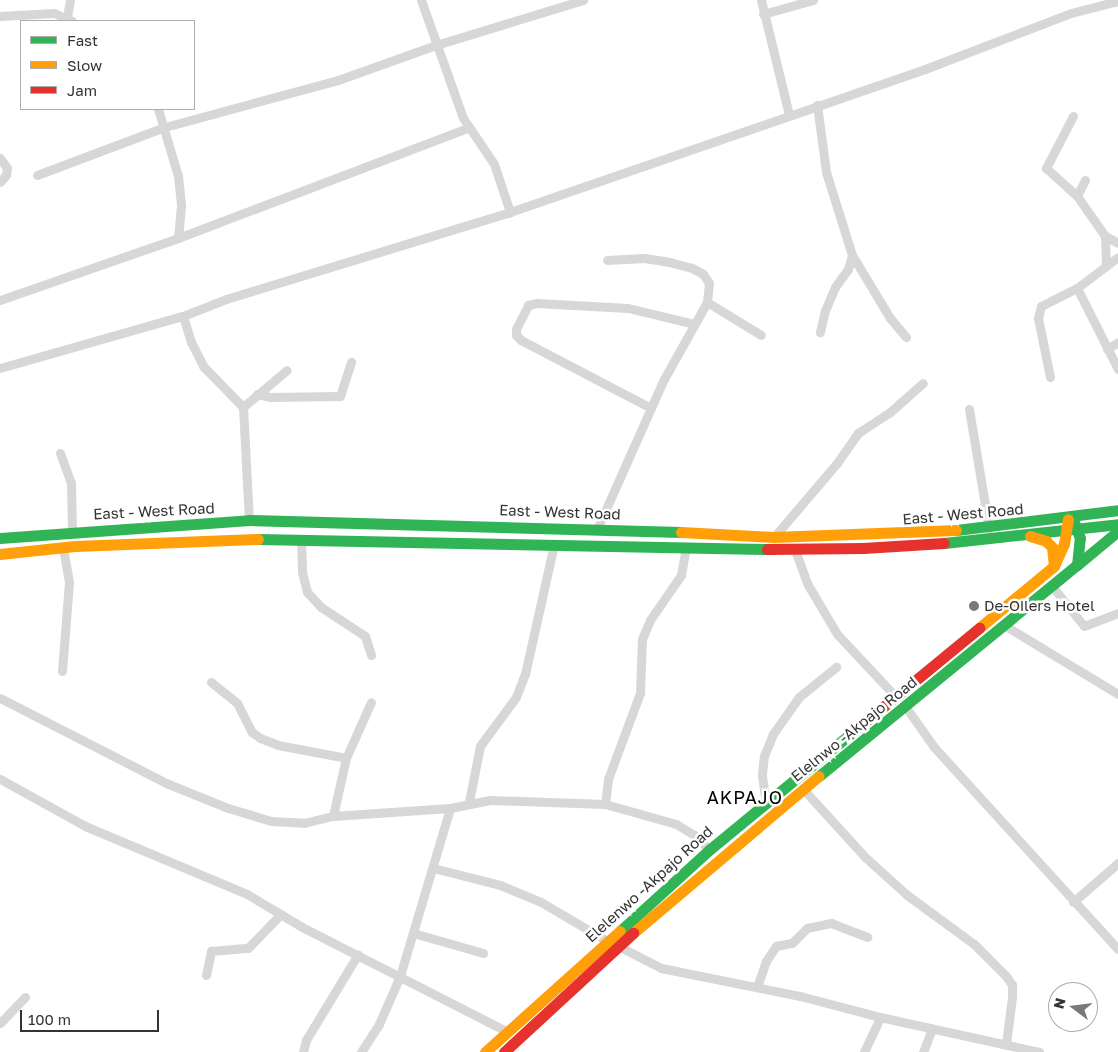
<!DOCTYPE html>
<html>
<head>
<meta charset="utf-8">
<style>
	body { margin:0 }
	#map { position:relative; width:1118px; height:1052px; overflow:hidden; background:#fff; font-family:"Golos Text",sans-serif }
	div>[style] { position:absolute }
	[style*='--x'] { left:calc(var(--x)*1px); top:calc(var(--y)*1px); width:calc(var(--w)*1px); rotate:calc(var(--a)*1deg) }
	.street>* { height:9px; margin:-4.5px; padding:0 4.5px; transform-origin:4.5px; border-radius:4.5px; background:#d7d7d7 }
	.fast>* { height:11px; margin:-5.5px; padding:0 5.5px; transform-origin:5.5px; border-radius:5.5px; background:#30b455 }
	.slow>* { height:11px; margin:-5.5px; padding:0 5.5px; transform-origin:5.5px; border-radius:5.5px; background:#ff9f0a }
	.jam>* { height:11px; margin:-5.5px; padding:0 5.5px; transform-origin:5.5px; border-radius:5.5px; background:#e5322d }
	.dots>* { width:14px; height:14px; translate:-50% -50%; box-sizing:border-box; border:2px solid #fff; border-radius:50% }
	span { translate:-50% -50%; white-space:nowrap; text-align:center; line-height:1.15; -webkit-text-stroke:5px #fff; paint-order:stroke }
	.street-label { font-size:15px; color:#333 }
	.poi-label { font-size:15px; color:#333 }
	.left { translate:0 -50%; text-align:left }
	.quarter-label { font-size:18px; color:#000; letter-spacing:1px }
	.legend { position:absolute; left:20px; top:20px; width:175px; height:90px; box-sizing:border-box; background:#fff; border:1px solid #adadad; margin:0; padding:6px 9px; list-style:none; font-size:15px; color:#333 }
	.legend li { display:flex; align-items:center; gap:10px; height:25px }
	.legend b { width:25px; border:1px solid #adadad }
	.north { position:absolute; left:1048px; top:982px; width:50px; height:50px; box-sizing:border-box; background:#fff; border:1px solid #adadad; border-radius:50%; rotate:285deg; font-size:14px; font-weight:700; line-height:20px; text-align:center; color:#333 }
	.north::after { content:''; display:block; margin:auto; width:18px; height:22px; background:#7a7a7a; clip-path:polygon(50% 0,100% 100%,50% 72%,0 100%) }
	.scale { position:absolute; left:20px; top:1010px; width:139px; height:22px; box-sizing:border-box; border:2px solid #333; border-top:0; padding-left:6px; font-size:15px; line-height:18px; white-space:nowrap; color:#333; -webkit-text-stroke:4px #fff; paint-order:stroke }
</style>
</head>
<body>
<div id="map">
	<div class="street">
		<div style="--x:421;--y:0;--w:125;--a:70.4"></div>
		<div style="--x:463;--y:118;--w:55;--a:56"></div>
		<div style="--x:494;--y:164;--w:51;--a:71.6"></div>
		<div style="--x:761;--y:0;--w:118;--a:76.3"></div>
		<div style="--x:763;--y:14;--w:52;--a:-15.6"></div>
		<div style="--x:0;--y:16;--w:54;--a:-3.2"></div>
		<div style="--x:54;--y:13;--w:20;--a:24"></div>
		<div style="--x:67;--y:17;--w:17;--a:-80"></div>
		<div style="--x:817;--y:105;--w:68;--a:82.3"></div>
		<div style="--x:826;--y:172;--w:87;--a:72.6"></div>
		<div style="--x:852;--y:255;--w:15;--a:106"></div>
		<div style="--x:848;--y:269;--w:22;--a:126"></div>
		<div style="--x:835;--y:287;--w:25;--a:113"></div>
		<div style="--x:825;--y:310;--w:23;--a:103"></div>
		<div style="--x:158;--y:109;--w:70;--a:73.4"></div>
		<div style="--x:178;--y:176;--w:29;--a:84"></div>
		<div style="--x:181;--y:205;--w:33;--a:95"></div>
		<div style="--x:1073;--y:116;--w:59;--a:117.4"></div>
		<div style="--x:1046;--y:168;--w:42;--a:42.1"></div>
		<div style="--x:0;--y:158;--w:12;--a:55"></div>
		<div style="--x:7;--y:168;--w:7;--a:98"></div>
		<div style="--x:6;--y:175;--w:9;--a:131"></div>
		<div style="--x:37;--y:175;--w:137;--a:-20.6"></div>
		<div style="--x:165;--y:127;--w:179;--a:-15.2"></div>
		<div style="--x:338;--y:80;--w:104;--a:-19.7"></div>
		<div style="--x:436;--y:45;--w:154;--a:-17"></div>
		<div style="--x:1085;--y:180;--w:18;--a:117"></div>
		<div style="--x:1077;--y:196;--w:49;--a:55"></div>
		<div style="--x:1105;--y:236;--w:28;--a:88"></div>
		<div style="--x:1105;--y:236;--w:15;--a:28"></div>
		<div style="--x:852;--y:255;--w:74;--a:58.9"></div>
		<div style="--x:890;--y:318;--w:25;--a:50"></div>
		<div style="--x:1077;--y:288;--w:91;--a:63.2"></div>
		<div style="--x:0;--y:300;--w:188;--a:-19.2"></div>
		<div style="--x:178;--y:238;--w:310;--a:-20.8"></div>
		<div style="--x:707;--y:302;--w:63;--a:31.4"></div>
		<div style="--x:183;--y:316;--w:27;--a:73"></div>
		<div style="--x:191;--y:342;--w:27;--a:63"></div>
		<div style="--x:203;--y:366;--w:57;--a:45.7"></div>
		<div style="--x:243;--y:407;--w:113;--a:87"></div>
		<div style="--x:1107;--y:349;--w:13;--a:-32"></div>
		<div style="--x:0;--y:368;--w:190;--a:-15.9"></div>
		<div style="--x:183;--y:316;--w:46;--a:-21.6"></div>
		<div style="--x:226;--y:299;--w:297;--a:-17"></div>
		<div style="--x:510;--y:212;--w:439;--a:-19"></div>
		<div style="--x:925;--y:69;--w:156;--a:-21"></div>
		<div style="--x:1071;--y:13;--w:49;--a:-14.3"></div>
		<div style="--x:1050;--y:377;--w:60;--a:-101.5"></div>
		<div style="--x:1038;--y:318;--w:12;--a:-76"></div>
		<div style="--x:1041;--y:306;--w:40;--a:-26.6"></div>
		<div style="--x:1077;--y:288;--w:51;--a:-37.1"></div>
		<div style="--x:257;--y:394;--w:13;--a:13"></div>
		<div style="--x:270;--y:397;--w:70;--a:-0.8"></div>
		<div style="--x:340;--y:396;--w:36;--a:-72"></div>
		<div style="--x:243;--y:407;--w:57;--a:-40.1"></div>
		<div style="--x:651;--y:408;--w:147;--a:-152.4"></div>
		<div style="--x:521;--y:340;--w:7;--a:-135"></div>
		<div style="--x:516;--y:335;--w:6;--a:-90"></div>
		<div style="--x:516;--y:329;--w:27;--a:-63"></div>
		<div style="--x:528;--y:305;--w:9;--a:-13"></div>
		<div style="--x:537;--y:303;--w:91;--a:3.1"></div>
		<div style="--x:628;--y:308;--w:68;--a:13.6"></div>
		<div style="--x:969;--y:409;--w:121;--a:80.5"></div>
		<div style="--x:60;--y:453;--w:32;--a:70"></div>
		<div style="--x:71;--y:483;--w:48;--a:88.8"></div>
		<div style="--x:598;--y:527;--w:162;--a:-66"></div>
		<div style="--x:664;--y:379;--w:88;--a:-60.8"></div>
		<div style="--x:707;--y:302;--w:19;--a:-84"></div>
		<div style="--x:709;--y:283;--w:11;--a:-124"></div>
		<div style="--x:703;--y:274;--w:13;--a:-151"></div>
		<div style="--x:692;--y:268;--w:23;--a:-165"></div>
		<div style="--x:670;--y:262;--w:26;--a:-171"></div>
		<div style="--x:644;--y:258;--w:37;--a:177"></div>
		<div style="--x:774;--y:537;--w:97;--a:-49.6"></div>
		<div style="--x:837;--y:463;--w:37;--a:-55"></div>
		<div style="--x:858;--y:433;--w:37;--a:-33"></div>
		<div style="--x:889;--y:413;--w:45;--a:-41.4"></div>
		<div style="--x:301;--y:540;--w:32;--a:88"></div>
		<div style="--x:302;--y:572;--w:21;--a:76"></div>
		<div style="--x:307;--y:592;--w:21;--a:47"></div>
		<div style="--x:321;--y:607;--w:53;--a:33.4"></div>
		<div style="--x:365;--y:636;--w:20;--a:72"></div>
		<div style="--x:795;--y:550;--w:37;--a:70"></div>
		<div style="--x:808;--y:585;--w:57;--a:59.4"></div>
		<div style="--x:837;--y:634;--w:86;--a:46.9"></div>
		<div style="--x:1052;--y:586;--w:51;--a:51.3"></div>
		<div style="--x:1084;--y:626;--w:36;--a:-21"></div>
		<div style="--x:1004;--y:625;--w:133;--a:31.2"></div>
		<div style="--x:62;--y:671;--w:89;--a:-85.5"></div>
		<div style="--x:69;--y:582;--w:36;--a:-100"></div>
		<div style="--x:211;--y:682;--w:33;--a:39"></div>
		<div style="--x:237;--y:703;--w:33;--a:63"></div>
		<div style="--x:252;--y:732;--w:10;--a:37"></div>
		<div style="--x:260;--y:738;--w:19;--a:21"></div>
		<div style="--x:278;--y:745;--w:69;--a:10.8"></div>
		<div style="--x:0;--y:698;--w:186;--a:27.1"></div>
		<div style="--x:166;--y:783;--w:67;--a:22"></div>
		<div style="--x:228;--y:808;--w:45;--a:16.8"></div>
		<div style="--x:271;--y:821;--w:33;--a:3"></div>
		<div style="--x:304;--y:823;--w:30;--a:-14"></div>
		<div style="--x:333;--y:816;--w:117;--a:-3.9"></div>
		<div style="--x:450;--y:808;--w:41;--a:-11.3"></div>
		<div style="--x:490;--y:800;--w:115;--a:2"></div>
		<div style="--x:605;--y:804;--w:74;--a:15.7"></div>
		<div style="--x:676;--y:824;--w:21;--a:31"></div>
		<div style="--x:694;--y:835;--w:21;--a:45"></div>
		<div style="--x:905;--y:706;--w:50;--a:54.7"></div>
		<div style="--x:934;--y:747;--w:273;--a:47.7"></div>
		<div style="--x:0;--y:779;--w:97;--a:28.9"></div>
		<div style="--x:85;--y:826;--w:176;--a:22.8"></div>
		<div style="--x:247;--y:894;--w:64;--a:31"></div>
		<div style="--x:302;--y:927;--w:231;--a:27"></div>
		<div style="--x:803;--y:789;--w:92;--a:47.6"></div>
		<div style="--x:865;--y:857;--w:57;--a:42.1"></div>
		<div style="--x:907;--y:895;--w:83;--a:36.2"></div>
		<div style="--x:974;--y:944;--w:45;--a:45"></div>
		<div style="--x:1006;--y:976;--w:11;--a:56"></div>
		<div style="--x:1012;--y:985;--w:12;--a:90"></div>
		<div style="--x:1012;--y:997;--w:47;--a:97.3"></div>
		<div style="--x:469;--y:802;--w:57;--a:-78.9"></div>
		<div style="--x:480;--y:746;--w:61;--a:-53.7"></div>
		<div style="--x:516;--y:697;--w:25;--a:-69"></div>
		<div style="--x:525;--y:674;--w:133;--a:-77.4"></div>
		<div style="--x:605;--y:804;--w:25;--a:-83"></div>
		<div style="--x:608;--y:779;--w:92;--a:-69.6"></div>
		<div style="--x:640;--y:693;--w:54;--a:-87.9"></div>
		<div style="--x:642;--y:639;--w:21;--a:-67"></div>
		<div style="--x:650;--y:620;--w:55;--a:-55.4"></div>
		<div style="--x:681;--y:575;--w:27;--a:-80"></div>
		<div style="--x:766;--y:804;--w:30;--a:-98"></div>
		<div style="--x:762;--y:774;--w:18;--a:-84"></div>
		<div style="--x:764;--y:756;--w:24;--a:-68"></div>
		<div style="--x:773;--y:734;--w:45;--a:-54.9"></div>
		<div style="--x:799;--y:697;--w:48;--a:-39"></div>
		<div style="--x:333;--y:816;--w:59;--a:-77.4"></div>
		<div style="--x:346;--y:758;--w:61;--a:-65.9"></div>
		<div style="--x:433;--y:868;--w:69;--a:14.2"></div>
		<div style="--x:500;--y:885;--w:44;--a:22.5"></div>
		<div style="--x:541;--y:902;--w:77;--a:30.6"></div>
		<div style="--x:1073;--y:902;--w:60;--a:-40.9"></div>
		<div style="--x:413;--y:933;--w:73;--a:15.9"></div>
		<div style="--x:618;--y:946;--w:48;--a:27.1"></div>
		<div style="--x:661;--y:968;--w:142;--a:11.4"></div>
		<div style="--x:800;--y:996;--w:83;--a:14.7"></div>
		<div style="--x:880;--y:1017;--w:163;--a:12.4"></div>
		<div style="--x:206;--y:975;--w:25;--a:-78"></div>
		<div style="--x:211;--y:951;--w:37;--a:-5"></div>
		<div style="--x:248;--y:948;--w:47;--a:-45.9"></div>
		<div style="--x:757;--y:987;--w:28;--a:-71"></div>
		<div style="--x:766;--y:961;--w:18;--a:-56"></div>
		<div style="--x:776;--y:946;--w:16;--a:-11"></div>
		<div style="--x:792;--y:943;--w:21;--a:-45"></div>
		<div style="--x:807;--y:928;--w:25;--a:-12"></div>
		<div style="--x:831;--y:923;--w:39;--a:21"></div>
		<div style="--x:0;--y:1023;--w:36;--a:-46"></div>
		<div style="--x:303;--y:1052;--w:12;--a:-76"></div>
		<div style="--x:306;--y:1040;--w:100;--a:-58.8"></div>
		<div style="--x:361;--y:1052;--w:33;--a:-57"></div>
		<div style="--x:379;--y:1024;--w:52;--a:-66.4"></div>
		<div style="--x:400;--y:976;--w:175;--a:-73.4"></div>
		<div style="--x:864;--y:1052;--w:38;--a:-65"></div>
		<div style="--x:923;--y:1052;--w:25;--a:-69"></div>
	</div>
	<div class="fast">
		<div style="--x:956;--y:530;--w:163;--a:-7"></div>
		<div style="--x:0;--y:538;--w:250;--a:-4.1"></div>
		<div style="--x:249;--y:520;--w:432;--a:1.6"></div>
		<div style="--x:258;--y:539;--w:509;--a:1.13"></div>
		<div style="--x:944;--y:543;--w:175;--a:-6.2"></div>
		<div style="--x:1077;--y:565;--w:53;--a:-39.7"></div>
		<div style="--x:819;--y:776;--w:333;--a:-39.3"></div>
		<div style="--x:1077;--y:565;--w:27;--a:-84"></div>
		<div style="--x:1080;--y:538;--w:19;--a:-111"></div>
		<div style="--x:620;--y:931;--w:120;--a:-42.3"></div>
		<div style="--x:709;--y:850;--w:189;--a:-39.4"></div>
	</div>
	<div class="slow">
		<div style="--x:681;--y:532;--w:93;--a:3.1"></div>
		<div style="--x:774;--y:537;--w:182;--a:-2.2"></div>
		<div style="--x:1030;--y:536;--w:17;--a:17"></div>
		<div style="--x:1046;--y:541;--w:8;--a:45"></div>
		<div style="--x:1052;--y:547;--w:19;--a:84"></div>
		<div style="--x:0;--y:554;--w:75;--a:-6.1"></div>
		<div style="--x:75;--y:546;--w:183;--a:-2.2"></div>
		<div style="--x:979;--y:628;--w:97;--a:-39.6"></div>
		<div style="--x:1054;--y:566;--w:24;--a:-66"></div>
		<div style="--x:1064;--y:544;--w:25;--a:-81"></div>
		<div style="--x:633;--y:933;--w:243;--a:-40.2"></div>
		<div style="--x:485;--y:1052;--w:181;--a:-41.9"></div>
	</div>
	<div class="jam">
		<div style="--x:767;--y:549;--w:96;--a:-0.6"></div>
		<div style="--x:863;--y:548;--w:81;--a:-3.5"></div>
		<div style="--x:855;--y:730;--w:161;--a:-39.4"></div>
		<div style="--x:504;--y:1052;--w:176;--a:-42.7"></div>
	</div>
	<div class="dots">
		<div style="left:974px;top:606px;background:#7a7a7a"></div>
	</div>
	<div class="street-label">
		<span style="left:154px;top:511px;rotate:-3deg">East - West Road</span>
		<span style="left:560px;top:512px;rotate:2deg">East - West Road</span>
		<span style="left:963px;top:514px;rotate:-5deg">East - West Road</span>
		<span style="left:854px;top:729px;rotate:-39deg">Elelnwo -Akpajo Road</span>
		<span style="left:649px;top:884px;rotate:-42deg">Elelenwo -Akpajo Road</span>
	</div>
	<div class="poi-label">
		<span class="left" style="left:984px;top:606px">De-Oilers Hotel</span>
	</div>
	<div class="quarter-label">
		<span style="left:745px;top:797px">AKPAJO</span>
	</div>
	<ul class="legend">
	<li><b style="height:6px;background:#30b455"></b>Fast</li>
	<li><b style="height:6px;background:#ff9f0a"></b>Slow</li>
	<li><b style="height:6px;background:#e5322d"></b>Jam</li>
	</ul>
	<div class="north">N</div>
	<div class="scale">100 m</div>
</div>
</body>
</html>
